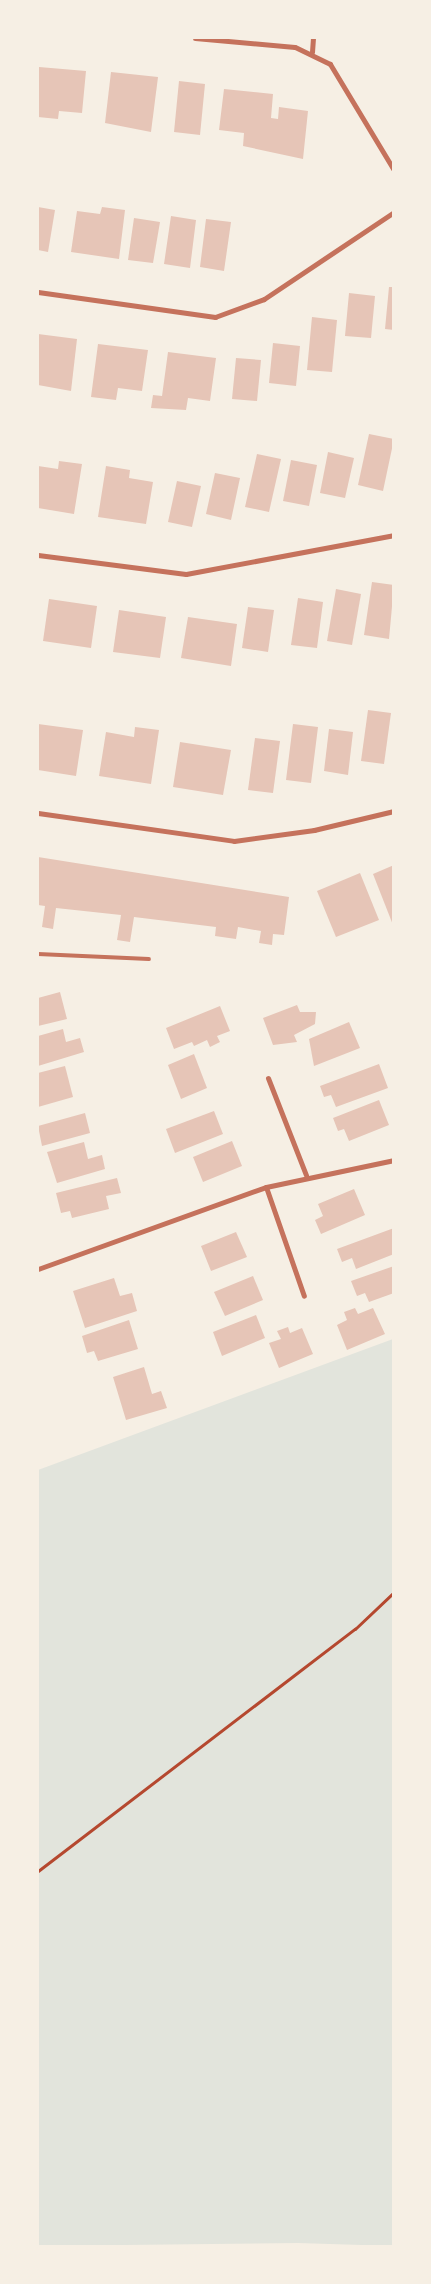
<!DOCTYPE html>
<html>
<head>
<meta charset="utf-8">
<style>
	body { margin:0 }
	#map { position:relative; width:431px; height:2284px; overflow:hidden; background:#f6efe4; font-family:"Work Sans",sans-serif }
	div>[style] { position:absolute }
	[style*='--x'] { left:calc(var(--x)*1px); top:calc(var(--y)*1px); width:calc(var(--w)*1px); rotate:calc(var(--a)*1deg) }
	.green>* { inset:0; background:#e2e4dc }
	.building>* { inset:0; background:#e6c5b7 }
	.path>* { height:3px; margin:-1.5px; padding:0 1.5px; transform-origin:1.5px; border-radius:1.5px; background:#b5482f }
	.service>* { height:4px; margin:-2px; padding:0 2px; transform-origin:2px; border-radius:2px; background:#c5725c }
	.minor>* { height:5px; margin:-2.5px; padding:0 2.5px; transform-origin:2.5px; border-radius:2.5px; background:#c5725c }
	span { translate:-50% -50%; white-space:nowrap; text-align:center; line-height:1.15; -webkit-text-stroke:5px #f6efe4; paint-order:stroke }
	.frame { position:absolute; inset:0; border:39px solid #f6efe4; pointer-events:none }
</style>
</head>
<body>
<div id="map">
	<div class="green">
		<div style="clip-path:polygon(393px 1339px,393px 2246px,298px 2243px,38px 2246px,38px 1470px)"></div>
	</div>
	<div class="building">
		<div style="clip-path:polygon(39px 67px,86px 71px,82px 113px,59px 111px,58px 119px,38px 117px)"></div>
		<div style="clip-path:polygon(111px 72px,158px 77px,151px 132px,105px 123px)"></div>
		<div style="clip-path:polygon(179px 81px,205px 84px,200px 135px,174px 132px)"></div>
		<div style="clip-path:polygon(224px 89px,273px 94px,271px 118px,278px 119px,279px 107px,308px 111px,303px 159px,243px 146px,244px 133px,219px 130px)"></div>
		<div style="clip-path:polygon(38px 207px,55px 210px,48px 252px,38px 250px)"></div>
		<div style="clip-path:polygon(102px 207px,125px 210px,119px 259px,71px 252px,77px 211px,100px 214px)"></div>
		<div style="clip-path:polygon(171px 216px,196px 220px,190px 268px,164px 264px)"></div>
		<div style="clip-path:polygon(134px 218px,160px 222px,153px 263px,128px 260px)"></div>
		<div style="clip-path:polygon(206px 219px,231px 222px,224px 271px,200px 267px)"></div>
		<div style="clip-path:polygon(389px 287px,394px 287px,394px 330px,385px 329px)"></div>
		<div style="clip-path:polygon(349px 293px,375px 296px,371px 338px,345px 336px)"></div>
		<div style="clip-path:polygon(312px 317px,337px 320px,332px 372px,307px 370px)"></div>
		<div style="clip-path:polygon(38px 334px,77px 339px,71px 391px,38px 385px)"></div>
		<div style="clip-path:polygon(273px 343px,300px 346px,296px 386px,269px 383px)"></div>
		<div style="clip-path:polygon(98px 344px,148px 350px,142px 391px,118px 388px,116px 400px,91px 397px)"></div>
		<div style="clip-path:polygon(168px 352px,216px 358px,210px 401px,188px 398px,186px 410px,151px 408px,153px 395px,162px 396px)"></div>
		<div style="clip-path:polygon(236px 358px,261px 360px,257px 401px,232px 399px)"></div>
		<div style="clip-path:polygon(369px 434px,394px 439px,383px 491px,358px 485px)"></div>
		<div style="clip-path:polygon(328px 452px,354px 458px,345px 498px,320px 493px)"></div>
		<div style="clip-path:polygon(257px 454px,281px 459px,269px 512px,245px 507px)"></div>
		<div style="clip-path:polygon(291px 460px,317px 465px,309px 506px,283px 501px)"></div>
		<div style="clip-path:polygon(59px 461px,82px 464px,74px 514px,38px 508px,38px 466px,58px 469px)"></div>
		<div style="clip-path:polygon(106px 466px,130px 470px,129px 478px,153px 482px,146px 524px,98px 517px)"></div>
		<div style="clip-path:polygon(215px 473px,240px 478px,231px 520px,206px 514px)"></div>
		<div style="clip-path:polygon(177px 481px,201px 486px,192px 527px,168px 522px)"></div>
		<div style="clip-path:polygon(372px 582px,394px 585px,389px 639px,364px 635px)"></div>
		<div style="clip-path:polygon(336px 589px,361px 594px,352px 645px,327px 641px)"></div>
		<div style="clip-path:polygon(298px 598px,323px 602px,317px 648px,291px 645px)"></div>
		<div style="clip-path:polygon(49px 599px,97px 606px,91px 648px,43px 641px)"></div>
		<div style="clip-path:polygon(248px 607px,274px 610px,268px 652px,242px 648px)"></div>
		<div style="clip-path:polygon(119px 610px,166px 617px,160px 658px,113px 652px)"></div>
		<div style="clip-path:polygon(188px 617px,237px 624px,231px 666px,181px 658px)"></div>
		<div style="clip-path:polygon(368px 710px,391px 713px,384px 764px,361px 761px)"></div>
		<div style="clip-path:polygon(38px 724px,83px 730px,76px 776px,38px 770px)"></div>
		<div style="clip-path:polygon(293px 724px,318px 727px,311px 783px,286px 780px)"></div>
		<div style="clip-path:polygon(135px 727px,159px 730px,151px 784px,99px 776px,106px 732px,134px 737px)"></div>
		<div style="clip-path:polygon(329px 729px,353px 732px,348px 775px,324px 771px)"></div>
		<div style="clip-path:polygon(255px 738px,280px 741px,273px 793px,248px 790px)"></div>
		<div style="clip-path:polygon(180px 742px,231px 750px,223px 795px,173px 787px)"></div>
		<div style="clip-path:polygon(38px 857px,289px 897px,284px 935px,273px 934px,272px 945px,259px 943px,261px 931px,238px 927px,236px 939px,215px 936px,216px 927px,134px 917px,130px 942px,117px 940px,121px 915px,56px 908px,53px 929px,42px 927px,45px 906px,38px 905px)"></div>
		<div style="clip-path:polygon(394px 865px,394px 925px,393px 925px,373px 874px)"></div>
		<div style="clip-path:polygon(360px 873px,379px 920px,336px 937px,317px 891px)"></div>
		<div style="clip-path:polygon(60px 992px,67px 1019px,38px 1026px,38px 998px)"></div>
		<div style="clip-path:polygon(297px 1005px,300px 1012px,316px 1012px,315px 1024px,294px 1035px,297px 1042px,273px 1045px,263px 1018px)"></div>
		<div style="clip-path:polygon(220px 1006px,230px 1031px,217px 1036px,220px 1042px,210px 1047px,207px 1040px,194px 1046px,192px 1042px,174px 1049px,166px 1028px)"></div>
		<div style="clip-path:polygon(349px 1022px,360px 1048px,314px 1066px,309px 1039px)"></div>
		<div style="clip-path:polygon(63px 1029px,66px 1042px,80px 1038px,84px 1052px,38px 1066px,38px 1036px)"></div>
		<div style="clip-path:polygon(194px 1054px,207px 1088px,181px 1099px,168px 1065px)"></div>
		<div style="clip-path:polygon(379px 1064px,388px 1088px,336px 1107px,331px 1095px,324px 1097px,320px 1086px)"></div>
		<div style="clip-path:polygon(65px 1066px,73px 1097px,38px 1107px,38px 1073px)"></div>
		<div style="clip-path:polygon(379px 1100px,389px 1125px,349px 1141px,344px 1129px,338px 1131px,333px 1118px)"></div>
		<div style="clip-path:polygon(214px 1111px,223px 1134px,175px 1153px,166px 1129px)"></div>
		<div style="clip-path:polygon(85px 1113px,90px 1133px,42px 1146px,38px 1126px)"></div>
		<div style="clip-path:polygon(232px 1141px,242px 1166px,203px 1182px,193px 1157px)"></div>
		<div style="clip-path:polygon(84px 1142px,88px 1159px,102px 1155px,105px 1169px,57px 1183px,47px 1152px)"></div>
		<div style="clip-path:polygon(117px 1178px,121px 1193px,106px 1196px,109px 1209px,72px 1218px,70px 1211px,61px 1213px,56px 1193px)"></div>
		<div style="clip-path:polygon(354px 1189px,365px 1215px,321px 1234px,315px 1220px,323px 1216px,318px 1204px)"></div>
		<div style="clip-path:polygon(394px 1228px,394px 1254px,356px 1269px,352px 1258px,342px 1262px,337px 1249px)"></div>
		<div style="clip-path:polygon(236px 1232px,247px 1257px,211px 1271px,201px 1246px)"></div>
		<div style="clip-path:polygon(394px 1266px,394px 1293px,369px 1302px,365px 1293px,357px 1296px,351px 1281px)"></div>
		<div style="clip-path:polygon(253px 1276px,263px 1300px,225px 1316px,214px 1292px)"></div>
		<div style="clip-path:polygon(114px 1278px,120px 1296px,132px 1293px,137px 1311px,85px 1328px,73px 1291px)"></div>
		<div style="clip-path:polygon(355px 1308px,358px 1314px,373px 1308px,385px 1334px,347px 1350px,337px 1325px,347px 1320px,344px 1312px)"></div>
		<div style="clip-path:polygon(256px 1315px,265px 1338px,222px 1356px,213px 1332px)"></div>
		<div style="clip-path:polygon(129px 1320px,138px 1349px,98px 1361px,94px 1351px,87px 1353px,82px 1336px)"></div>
		<div style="clip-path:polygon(288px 1327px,290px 1333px,302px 1328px,313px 1354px,279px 1368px,269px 1343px,281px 1339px,277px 1331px)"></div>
		<div style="clip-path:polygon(144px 1367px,152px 1394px,161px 1391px,167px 1408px,126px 1420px,113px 1377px)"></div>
	</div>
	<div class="path">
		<div style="--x:38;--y:1871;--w:399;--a:-37.4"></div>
		<div style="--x:355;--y:1629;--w:54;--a:-43.5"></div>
	</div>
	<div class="service">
		<div style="--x:38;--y:954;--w:111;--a:2.6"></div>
	</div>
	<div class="minor">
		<div style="--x:195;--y:38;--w:100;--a:5.1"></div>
		<div style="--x:295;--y:47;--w:39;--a:26"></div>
		<div style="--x:330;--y:64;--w:124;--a:58.9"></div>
		<div style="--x:312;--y:52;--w:14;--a:-86"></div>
		<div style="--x:38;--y:292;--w:179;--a:8"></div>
		<div style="--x:215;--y:317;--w:52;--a:-20.2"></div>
		<div style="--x:264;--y:299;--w:156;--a:-33.8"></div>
		<div style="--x:38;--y:555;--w:149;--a:7.3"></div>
		<div style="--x:186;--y:574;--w:212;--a:-10.6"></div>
		<div style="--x:38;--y:813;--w:198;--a:8.1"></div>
		<div style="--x:234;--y:841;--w:81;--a:-7.8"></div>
		<div style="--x:314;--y:830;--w:82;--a:-13.4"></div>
		<div style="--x:268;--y:1078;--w:104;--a:68.6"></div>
		<div style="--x:266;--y:1187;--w:115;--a:70.8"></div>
		<div style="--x:38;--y:1269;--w:242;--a:-19.8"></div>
		<div style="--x:266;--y:1187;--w:131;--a:-11.9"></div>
	</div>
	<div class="frame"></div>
</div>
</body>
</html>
